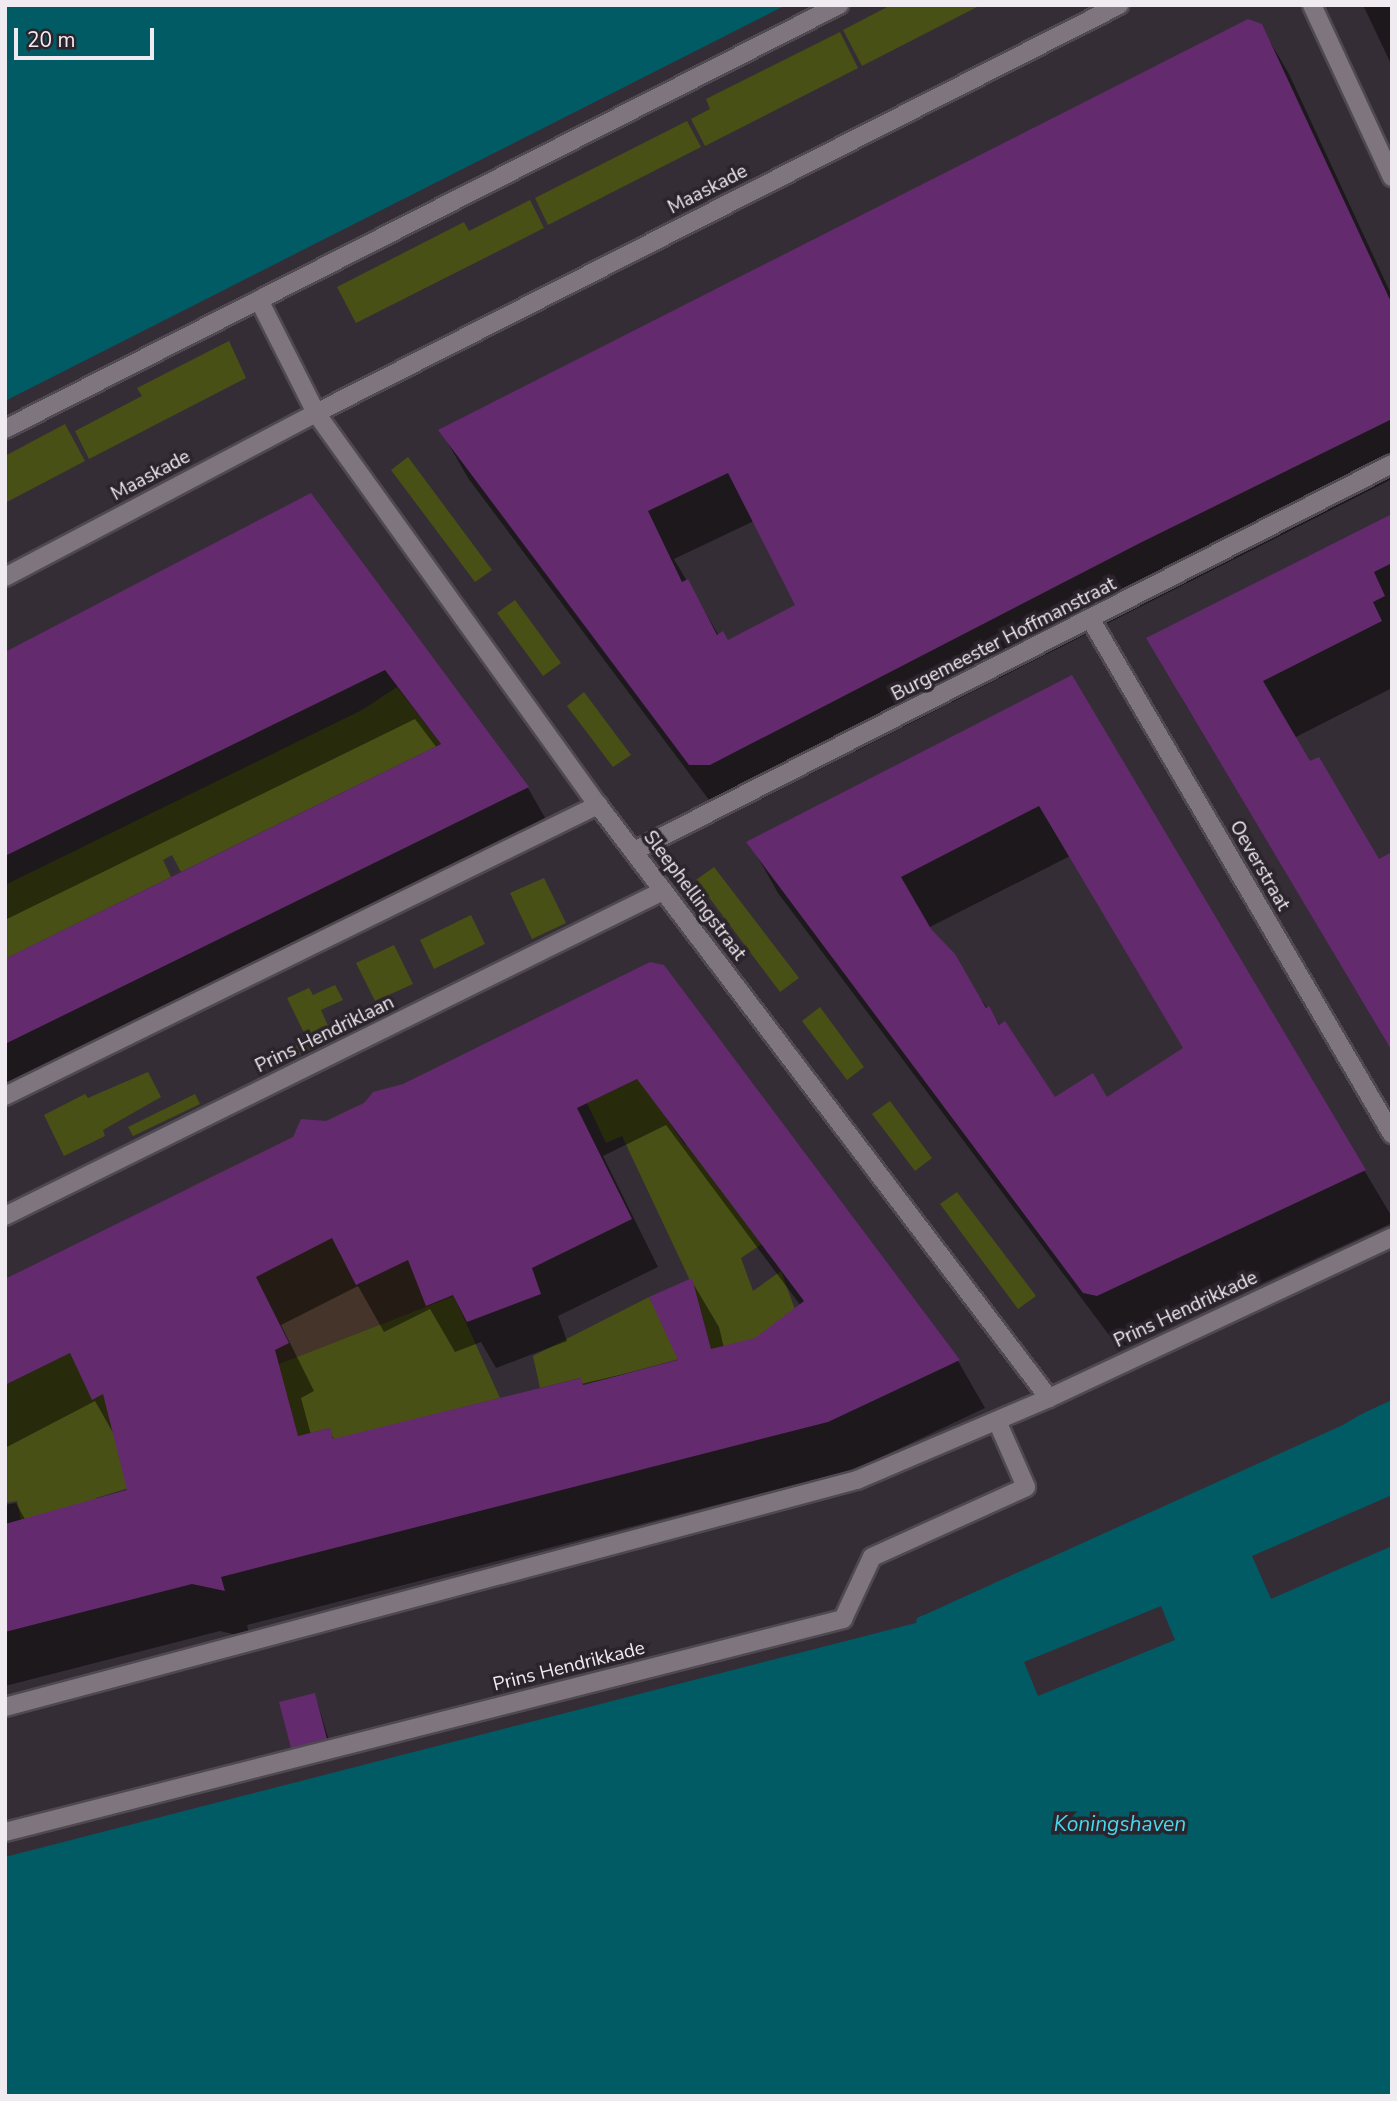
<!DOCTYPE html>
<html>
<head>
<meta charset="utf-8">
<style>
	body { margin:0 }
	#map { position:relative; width:1397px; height:2101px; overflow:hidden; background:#352d36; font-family:"Nunito Sans",sans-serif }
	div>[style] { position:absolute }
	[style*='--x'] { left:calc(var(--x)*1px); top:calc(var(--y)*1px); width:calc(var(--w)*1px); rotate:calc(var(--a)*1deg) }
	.education>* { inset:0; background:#443429 }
	.green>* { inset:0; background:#495015 }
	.water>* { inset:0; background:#015b65 }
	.pier>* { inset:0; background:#352d36 }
	.shadow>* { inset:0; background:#0007 }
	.building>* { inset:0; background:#632a6d }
	.roads { filter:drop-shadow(2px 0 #4f4950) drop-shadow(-2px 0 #4f4950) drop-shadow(0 2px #4f4950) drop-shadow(0 -2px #4f4950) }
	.minor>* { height:18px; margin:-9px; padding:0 9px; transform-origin:9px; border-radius:9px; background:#7e757f }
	span { translate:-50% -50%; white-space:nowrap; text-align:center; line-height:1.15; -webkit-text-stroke:7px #2b242c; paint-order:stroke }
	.street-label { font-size:19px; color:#f0ebf0 }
	.water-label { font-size:21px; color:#47d8eb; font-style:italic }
	.frame { position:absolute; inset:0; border:7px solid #f0ebf0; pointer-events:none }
	.scale { position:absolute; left:14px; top:28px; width:140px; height:32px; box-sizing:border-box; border:4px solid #f0ebf0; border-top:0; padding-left:9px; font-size:21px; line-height:24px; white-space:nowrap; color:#f0ebf0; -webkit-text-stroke:5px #2b242c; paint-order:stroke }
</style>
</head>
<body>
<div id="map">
	<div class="education">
		<div style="clip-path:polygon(361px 1104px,398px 1182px,593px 1140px,632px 1219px,532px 1268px,541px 1294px,467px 1322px,454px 1296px,279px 1364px,190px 1187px)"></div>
	</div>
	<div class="green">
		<div style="clip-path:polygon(891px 5px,981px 5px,862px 66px,843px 30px)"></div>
		<div style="clip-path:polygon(840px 32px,858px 68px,705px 146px,691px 119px,710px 109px,706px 99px)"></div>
		<div style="clip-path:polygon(687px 121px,701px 147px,548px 225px,535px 198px)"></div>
		<div style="clip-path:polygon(530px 200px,544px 228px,356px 323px,337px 287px,464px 222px,469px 231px)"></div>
		<div style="clip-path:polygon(229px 341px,246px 378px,89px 459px,75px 431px,142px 396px,137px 388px)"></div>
		<div style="clip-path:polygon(65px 424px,85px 461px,5px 503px,5px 456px)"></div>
		<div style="clip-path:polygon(408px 457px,492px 570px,475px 582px,391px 470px)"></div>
		<div style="clip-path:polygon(515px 600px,561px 663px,543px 676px,497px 613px)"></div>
		<div style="clip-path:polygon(397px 687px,441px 744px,181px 872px,172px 855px,163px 860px,171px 877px,5px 959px,5px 885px,362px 710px)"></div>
		<div style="clip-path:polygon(584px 692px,631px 755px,613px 767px,567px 706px)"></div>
		<div style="clip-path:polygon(714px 867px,799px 978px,780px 992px,696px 880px)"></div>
		<div style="clip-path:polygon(544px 878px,566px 923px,532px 939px,510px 893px)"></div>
		<div style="clip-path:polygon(471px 915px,485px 944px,434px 969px,420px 940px)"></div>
		<div style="clip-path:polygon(394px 945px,413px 984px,375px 1001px,356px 963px)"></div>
		<div style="clip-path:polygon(335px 985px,343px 1000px,321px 1010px,328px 1026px,306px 1037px,287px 998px,309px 988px,313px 995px)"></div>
		<div style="clip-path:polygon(820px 1007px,864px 1067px,847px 1080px,802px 1021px)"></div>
		<div style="clip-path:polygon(349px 1018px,354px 1029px,286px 1061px,281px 1051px)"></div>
		<div style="clip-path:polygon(672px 1062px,665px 1116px,685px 1145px,689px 1143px,762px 1244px,741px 1258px,753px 1291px,781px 1271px,801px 1326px,583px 1385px,580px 1378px,540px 1388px,533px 1356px,649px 1297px,656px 1310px,696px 1293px,622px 1136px,606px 1143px,587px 1103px)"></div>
		<div style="clip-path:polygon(148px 1072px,161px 1097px,103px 1130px,105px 1136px,64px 1156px,44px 1115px,85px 1094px,88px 1098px)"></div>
		<div style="clip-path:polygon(195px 1094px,200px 1104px,133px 1136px,128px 1127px)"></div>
		<div style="clip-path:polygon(890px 1101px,932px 1158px,915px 1171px,872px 1114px)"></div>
		<div style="clip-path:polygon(957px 1192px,1036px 1296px,1018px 1309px,940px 1204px)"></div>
		<div style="clip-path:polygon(454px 1296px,500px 1398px,333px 1440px,330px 1428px,298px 1436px,96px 1498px,96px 1502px,21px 1521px,17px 1501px,5px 1503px,5px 1385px,79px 1348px,272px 1352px,279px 1364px)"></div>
	</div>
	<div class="water">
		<div style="clip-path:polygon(5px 5px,786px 5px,5px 401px)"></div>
		<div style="clip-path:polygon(1392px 1400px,1392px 2096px,5px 2096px,5px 1857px,916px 1623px,917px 1618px)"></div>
	</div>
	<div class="pier">
		<div style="clip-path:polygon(1392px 1396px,1343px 1425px,924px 1615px,923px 1612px)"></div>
		<div style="clip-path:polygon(1392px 1495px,1392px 1546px,1271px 1599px,1252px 1556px)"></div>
		<div style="clip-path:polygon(1161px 1606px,1175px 1640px,1038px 1696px,1024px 1662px)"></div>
	</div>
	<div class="shadow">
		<div style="clip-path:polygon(1363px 5px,1392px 5px,1392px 66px)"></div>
		<div style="clip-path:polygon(evenodd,1261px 26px,1289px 74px,1392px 296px,1392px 479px,730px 815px,718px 812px,468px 478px,441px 431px,1261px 26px,754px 521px,798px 606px,727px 643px,719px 636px,674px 559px,754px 521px)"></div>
		<div style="clip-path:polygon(311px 496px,528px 788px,556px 837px,5px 1108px,5px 961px,437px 748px,415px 719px,5px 920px,5px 655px)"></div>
		<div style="clip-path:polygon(1392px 516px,1392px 688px,1294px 738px,1392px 1050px,1180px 695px)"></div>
		<div style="clip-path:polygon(evenodd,1071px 677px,1392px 1217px,1392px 1223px,1127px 1346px,1115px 1343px,778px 893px,749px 842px,1071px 677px,1070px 856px,1185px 1049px,1106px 1099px,1055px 1099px,928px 928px,1070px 856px)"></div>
		<div style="clip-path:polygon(evenodd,662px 967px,958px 1361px,985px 1408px,856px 1469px,247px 1625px,250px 1638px,220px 1631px,5px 1686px,5px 1505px,16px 1503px,26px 1521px,130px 1491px,116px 1438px,95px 1401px,5px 1448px,5px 1281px,403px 1085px,662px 967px,666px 1125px,801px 1306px,756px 1339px,724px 1348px,719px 1327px,691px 1280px,680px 1361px,335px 1441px,329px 1430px,311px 1435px,301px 1398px,314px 1391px,281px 1325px,358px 1286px,384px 1332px,430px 1309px,455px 1352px,481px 1342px,496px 1368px,567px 1341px,558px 1316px,658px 1267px,603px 1156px,666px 1125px)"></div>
		<div style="clip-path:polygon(315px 1695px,332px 1750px,299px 1758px,292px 1747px)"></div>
	</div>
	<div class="building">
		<div style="clip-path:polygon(evenodd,1248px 19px,1262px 24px,1392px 304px,1392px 419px,1140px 543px,710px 765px,689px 765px,438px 430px,1248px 19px,728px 473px,795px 605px,728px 640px,723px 631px,717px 635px,688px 579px,682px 582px,648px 511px,728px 473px)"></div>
		<div style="clip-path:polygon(311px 493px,529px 787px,5px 1044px,5px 959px,441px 744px,385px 670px,5px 856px,5px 652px)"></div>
		<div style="clip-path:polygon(1392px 514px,1392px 563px,1374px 572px,1385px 596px,1373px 602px,1382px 621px,1263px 681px,1310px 761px,1319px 757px,1379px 859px,1392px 852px,1392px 1051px,1146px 638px)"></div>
		<div style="clip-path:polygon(evenodd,1072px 675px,1366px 1170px,1097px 1296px,1083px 1293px,746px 842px,1072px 675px,1039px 806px,1183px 1048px,1107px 1097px,1093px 1073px,1055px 1097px,1005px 1021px,999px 1025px,989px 1006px,986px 1008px,955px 954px,931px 929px,901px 877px,1039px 806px)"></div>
		<div style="clip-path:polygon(evenodd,650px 962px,664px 965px,960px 1360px,828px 1422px,221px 1577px,225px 1591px,192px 1584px,5px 1632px,5px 1524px,127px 1490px,103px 1394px,92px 1400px,70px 1353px,5px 1385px,5px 1279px,293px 1137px,301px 1119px,326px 1121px,364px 1103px,373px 1092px,403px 1084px,650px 962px,637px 1079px,804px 1301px,755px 1338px,711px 1349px,692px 1278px,649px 1297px,678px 1360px,583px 1385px,581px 1378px,333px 1439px,330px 1428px,298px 1436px,275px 1350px,289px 1343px,256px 1277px,332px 1238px,356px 1285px,408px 1260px,426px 1306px,453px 1295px,467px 1322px,541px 1294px,532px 1268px,632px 1219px,577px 1108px,637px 1079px)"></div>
		<div style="clip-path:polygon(315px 1693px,327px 1739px,291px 1748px,279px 1702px)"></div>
	</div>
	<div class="roads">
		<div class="minor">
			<div style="--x:1312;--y:5;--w:190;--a:65.1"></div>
			<div style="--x:259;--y:300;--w:127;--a:63.2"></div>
			<div style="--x:316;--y:413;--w:483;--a:54.3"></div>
			<div style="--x:598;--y:805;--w:745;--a:52.75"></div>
			<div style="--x:5;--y:429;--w:936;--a:-26.95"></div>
			<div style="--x:5;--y:577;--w:352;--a:-27.8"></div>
			<div style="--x:316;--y:413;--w:901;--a:-26.93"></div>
			<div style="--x:1091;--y:620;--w:596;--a:59.65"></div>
			<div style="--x:634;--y:851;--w:851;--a:-27.05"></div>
			<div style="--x:5;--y:1096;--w:661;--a:-26.14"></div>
			<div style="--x:5;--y:1216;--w:734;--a:-26.29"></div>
			<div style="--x:5;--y:1707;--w:882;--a:-14.92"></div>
			<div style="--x:857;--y:1480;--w:209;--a:-23.1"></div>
			<div style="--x:1049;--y:1398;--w:379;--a:-25.1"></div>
			<div style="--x:5;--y:1832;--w:865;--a:-14.26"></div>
			<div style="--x:843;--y:1619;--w:68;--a:-64.9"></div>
			<div style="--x:872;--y:1557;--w:169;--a:-24.4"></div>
			<div style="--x:1026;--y:1487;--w:72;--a:-113.7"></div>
		</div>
	</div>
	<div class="street-label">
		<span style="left:708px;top:190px;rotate:-27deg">Maaskade</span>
		<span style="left:151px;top:476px;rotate:-28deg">Maaskade</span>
		<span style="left:1004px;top:640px;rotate:-27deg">Burgemeester Hoffmanstraat</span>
		<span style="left:1259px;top:866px;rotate:60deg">Oeverstraat</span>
		<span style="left:694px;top:896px;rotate:53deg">Sleephellingstraat</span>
		<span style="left:325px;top:1035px;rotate:-26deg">Prins Hendriklaan</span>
		<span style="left:1186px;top:1310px;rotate:-25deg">Prins Hendrikkade</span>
		<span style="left:569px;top:1667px;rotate:-14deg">Prins Hendrikkade</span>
	</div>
	<div class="water-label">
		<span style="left:1120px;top:1824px">Koningshaven</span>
	</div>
	<div class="frame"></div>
	<div class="scale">20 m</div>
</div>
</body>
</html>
